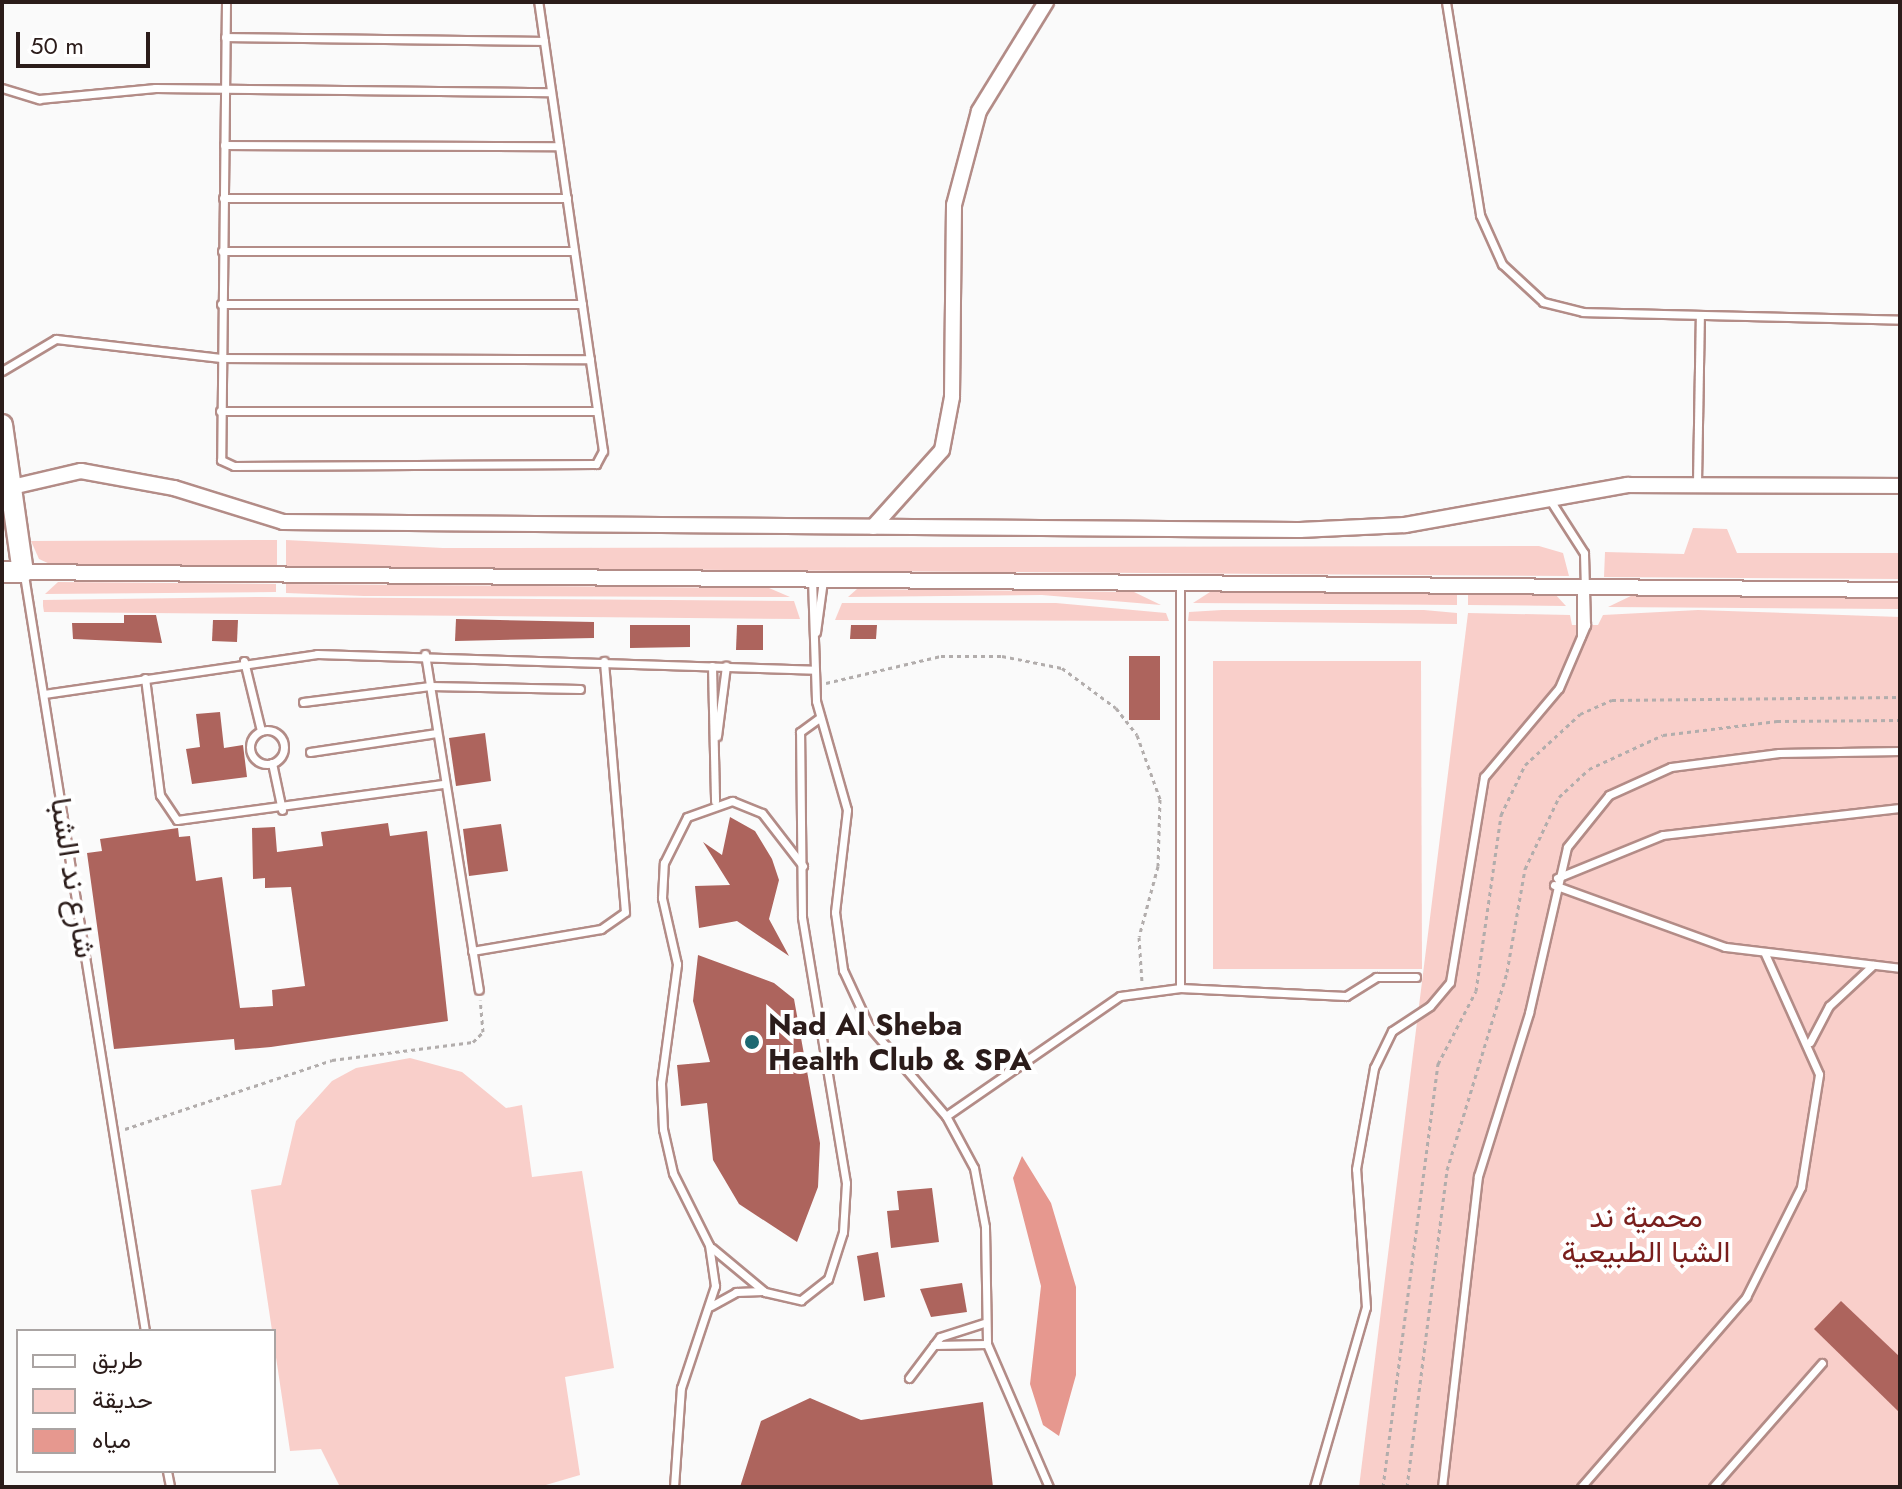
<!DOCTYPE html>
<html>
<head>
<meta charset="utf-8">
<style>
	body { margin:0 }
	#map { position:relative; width:1902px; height:1489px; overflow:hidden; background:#fafafa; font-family:Jost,Vazirmatn,sans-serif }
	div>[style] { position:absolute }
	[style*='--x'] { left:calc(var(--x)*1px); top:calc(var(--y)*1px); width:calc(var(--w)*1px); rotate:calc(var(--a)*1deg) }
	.green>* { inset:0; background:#f9cfca }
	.water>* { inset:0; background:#e6988f }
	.building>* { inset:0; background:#ad645d }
	.path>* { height:3px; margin-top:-1.5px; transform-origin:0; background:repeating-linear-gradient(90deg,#b2adac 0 4px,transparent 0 8px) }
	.roads { filter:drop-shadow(2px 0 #b38c87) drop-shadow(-2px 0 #b38c87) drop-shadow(0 2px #b38c87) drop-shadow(0 -2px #b38c87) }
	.lane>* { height:7px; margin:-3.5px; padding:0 3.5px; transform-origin:3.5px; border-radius:3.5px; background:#fff }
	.lane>.ring { margin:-3.5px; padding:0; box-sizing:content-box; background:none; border:7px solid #fff; border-radius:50% }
	.street>* { height:14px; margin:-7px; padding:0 7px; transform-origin:7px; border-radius:7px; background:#fff }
	.secondary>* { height:20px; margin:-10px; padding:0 10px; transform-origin:10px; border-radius:10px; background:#fff }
	.dots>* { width:22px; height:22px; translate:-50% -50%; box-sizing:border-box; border:4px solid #fff; border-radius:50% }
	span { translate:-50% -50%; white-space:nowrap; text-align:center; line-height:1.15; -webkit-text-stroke:8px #fff; paint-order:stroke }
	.street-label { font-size:30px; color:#2b1c1a }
	.poi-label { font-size:30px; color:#2b1c1a; font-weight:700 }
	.left { translate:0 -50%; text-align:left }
	.park-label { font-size:30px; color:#791e1c }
	.frame { position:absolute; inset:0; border:4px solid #2b1c1a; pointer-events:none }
	.legend { position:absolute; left:16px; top:1329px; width:260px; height:144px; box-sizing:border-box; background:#fff; border:2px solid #aaa4a3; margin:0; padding:10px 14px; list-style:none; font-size:24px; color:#2b1c1a }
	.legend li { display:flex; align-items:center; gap:16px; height:40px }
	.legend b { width:40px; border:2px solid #aaa4a3 }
	.scale { position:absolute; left:16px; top:32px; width:134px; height:36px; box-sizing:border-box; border:4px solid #2b1c1a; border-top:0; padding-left:10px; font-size:24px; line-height:28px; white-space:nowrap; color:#2b1c1a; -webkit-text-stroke:6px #fff; paint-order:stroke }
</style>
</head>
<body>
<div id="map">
	<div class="green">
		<div style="clip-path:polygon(1693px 528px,1727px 529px,1737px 553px,1900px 553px,1900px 579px,1604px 577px,1605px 552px,1684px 554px)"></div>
		<div style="clip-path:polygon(277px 540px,277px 567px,52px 565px,39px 559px,31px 541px)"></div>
		<div style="clip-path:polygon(286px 540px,443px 548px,1539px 546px,1563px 553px,1569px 576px,286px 567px)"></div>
		<div style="clip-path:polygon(58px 582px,276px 584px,276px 592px,45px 594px)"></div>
		<div style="clip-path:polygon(286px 584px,769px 588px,790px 597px,364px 596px,286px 593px)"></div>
		<div style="clip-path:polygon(857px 589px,1134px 592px,1161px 605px,1042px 595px,848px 597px)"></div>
		<div style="clip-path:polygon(1210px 592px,1457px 593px,1457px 605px,1193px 603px)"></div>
		<div style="clip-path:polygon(1468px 593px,1554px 593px,1566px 606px,1468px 605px)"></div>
		<div style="clip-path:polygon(1635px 594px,1900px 599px,1900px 609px,1608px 607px)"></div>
		<div style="clip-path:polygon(260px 597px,794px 601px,800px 619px,44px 612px,43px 606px,43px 600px)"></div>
		<div style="clip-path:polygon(842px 603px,1056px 603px,1166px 613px,1169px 621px,835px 620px)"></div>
		<div style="clip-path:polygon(1222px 610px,1424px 610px,1457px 613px,1457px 624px,1188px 621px,1189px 612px)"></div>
		<div style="clip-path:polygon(1698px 610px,1900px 617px,1900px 1487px,1359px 1487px,1468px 613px,1570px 615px,1572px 625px,1598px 625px,1603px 615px)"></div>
		<div style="clip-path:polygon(1213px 661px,1421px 661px,1422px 969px,1213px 969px)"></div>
		<div style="clip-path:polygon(410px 1058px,462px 1072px,506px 1108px,522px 1105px,532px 1177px,582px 1171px,614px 1368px,565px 1377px,580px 1475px,539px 1487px,340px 1487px,321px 1449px,290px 1451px,251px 1190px,281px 1185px,296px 1121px,332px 1081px,356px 1068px)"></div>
	</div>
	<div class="water">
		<div style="clip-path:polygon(1022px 1156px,1051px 1203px,1076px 1287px,1076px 1375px,1059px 1436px,1043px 1425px,1030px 1384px,1041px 1286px,1013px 1178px)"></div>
	</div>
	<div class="building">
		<div style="clip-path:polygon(124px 615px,156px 615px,162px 643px,73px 639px,72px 623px,124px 623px)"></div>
		<div style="clip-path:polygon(456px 619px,594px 622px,594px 638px,455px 641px)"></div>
		<div style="clip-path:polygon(213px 620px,238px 620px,237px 642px,212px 641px)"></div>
		<div style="clip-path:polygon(630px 625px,690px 625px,690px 647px,630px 648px)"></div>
		<div style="clip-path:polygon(737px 625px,763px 625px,763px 650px,736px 650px)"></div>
		<div style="clip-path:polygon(851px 625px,877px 625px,876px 639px,850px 639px)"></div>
		<div style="clip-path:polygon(1129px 656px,1160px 656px,1160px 720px,1129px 720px)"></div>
		<div style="clip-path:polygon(220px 712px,224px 748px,243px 745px,247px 777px,192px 784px,186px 749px,200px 747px,196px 714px)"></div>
		<div style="clip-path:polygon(485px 733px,491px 781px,456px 786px,449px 738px)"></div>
		<div style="clip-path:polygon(730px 817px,755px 831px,772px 859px,779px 880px,769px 919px,789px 956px,737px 921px,699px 928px,695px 886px,730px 885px,703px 842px,722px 855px)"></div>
		<div style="clip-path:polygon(388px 823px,390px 836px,427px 831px,448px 1021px,271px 1047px,235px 1050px,234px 1039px,114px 1049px,87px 853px,102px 851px,100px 839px,178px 828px,179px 837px,190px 836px,196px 881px,222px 877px,240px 1008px,273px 1006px,272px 990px,305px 986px,291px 887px,265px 888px,265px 878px,253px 879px,252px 828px,275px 827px,277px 852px,323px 846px,321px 832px)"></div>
		<div style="clip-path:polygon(501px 824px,508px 871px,469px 876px,463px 829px)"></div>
		<div style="clip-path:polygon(698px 955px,774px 983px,794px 999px,820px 1143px,818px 1187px,797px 1242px,739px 1204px,713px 1160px,707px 1103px,681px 1106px,677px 1065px,710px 1062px,693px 1001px)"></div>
		<div style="clip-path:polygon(932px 1188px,939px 1242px,891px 1248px,887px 1211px,899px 1210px,897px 1191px)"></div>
		<div style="clip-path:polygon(878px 1252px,885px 1297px,864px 1301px,857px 1256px)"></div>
		<div style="clip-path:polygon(962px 1283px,967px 1312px,931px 1317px,920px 1289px)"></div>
		<div style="clip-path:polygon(1841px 1301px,1900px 1357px,1900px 1413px,1814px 1329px)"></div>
		<div style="clip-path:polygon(810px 1398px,861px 1420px,983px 1402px,993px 1487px,740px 1487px,761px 1421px)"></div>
	</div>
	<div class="path">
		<div style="--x:826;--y:683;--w:118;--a:-13.2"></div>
		<div style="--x:941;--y:656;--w:61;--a:0"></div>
		<div style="--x:1002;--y:656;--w:61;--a:11.3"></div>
		<div style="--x:1062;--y:668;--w:67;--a:36.5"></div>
		<div style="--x:1116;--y:708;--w:34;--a:52"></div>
		<div style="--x:1137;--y:735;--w:68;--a:70.2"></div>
		<div style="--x:1160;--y:799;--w:67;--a:91.7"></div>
		<div style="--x:1158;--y:866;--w:73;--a:105"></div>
		<div style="--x:1139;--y:937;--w:45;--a:86.2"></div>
		<div style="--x:125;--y:1129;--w:218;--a:-18.4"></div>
		<div style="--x:332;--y:1060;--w:142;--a:-7.3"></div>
		<div style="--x:473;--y:1042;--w:14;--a:-45"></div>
		<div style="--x:483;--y:1032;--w:32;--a:-95"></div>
		<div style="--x:1383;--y:1487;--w:427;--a:-82.6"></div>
		<div style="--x:1438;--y:1064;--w:82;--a:-62.5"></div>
		<div style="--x:1476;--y:991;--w:178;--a:-81.9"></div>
		<div style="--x:1501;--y:815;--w:55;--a:-64.4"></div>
		<div style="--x:1525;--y:765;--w:75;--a:-42.8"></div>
		<div style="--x:1580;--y:714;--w:35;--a:-24"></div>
		<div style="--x:1612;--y:700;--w:288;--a:-0.6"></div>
		<div style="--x:1407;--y:1487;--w:320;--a:-82.8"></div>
		<div style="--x:1447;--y:1170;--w:207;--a:-73.1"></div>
		<div style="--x:1507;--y:972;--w:105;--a:-80.1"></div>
		<div style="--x:1525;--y:869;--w:80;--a:-64.7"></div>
		<div style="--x:1559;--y:797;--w:41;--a:-43"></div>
		<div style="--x:1589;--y:769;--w:81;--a:-24.7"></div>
		<div style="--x:1663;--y:735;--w:115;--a:-7"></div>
		<div style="--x:1777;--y:721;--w:123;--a:-0.5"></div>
	</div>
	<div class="roads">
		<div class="lane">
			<div style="--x:226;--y:2;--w:458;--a:90.6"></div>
			<div style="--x:221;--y:460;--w:14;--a:25"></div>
			<div style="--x:234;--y:466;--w:362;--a:-0.3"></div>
			<div style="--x:596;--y:464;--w:15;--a:-62"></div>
			<div style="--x:603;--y:451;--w:454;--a:-98.2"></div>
			<div style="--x:1446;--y:2;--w:216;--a:80.9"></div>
			<div style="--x:1480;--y:215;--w:54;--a:65.8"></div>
			<div style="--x:1502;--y:264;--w:56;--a:42.8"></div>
			<div style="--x:1543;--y:302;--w:41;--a:14"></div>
			<div style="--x:1583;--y:312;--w:317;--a:1.4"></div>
			<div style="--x:225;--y:37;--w:319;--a:0.7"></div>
			<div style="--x:2;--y:88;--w:39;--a:17"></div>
			<div style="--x:39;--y:99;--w:117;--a:-5.4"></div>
			<div style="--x:155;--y:88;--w:396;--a:0.6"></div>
			<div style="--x:224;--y:145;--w:335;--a:0.2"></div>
			<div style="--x:223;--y:198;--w:344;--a:0"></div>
			<div style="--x:222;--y:251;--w:352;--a:0"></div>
			<div style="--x:221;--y:304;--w:361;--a:0"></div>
			<div style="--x:2;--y:371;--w:63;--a:-30.7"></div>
			<div style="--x:56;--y:339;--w:166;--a:6.6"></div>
			<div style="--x:221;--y:358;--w:369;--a:0.2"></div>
			<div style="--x:220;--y:411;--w:377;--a:0"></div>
			<div style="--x:1697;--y:482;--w:165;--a:-89"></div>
			<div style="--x:24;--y:575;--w:766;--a:80.91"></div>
			<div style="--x:812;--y:579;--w:122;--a:88.1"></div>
			<div style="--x:816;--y:701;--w:113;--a:74.1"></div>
			<div style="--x:847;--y:810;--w:103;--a:96.7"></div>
			<div style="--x:835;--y:912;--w:59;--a:82.1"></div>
			<div style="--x:843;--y:970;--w:62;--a:65.1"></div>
			<div style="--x:869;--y:1026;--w:118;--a:49.5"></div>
			<div style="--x:946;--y:1116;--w:59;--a:61.7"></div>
			<div style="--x:974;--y:1168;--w:60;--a:79.4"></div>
			<div style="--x:985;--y:1227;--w:117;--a:89"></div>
			<div style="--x:987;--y:1344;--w:156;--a:66.6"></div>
			<div style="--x:1180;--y:585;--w:403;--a:90"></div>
			<div style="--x:1581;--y:588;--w:48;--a:90"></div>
			<div style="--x:816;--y:632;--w:52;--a:-82.3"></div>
			<div style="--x:425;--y:654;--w:340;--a:80.9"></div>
			<div style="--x:244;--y:661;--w:72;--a:76.3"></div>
			<div style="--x:712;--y:666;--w:135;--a:88.7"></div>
			<div style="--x:145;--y:678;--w:118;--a:82.7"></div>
			<div style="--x:160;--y:795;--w:30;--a:56"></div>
			<div style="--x:177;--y:820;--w:270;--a:-7.7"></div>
			<div style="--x:44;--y:694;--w:276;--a:-8.3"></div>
			<div style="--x:317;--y:654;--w:498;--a:1.8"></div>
			<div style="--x:303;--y:702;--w:128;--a:-7.2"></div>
			<div style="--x:430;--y:686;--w:150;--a:1.1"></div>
			<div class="ring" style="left:250px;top:730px;width:27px;height:27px"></div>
			<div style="--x:717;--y:736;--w:71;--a:-82.7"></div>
			<div style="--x:310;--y:752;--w:128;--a:-8.5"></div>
			<div style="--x:272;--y:763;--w:48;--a:78"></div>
			<div style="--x:1557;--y:878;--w:114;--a:-22.1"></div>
			<div style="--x:1663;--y:835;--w:239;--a:-6.5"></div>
			<div style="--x:1554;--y:885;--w:182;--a:19.9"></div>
			<div style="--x:1725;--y:947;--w:176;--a:6.8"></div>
			<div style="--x:472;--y:951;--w:131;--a:-9.7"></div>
			<div style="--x:601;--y:929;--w:29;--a:-35"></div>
			<div style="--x:625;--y:912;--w:252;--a:-94.8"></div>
			<div style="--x:1810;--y:1042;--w:41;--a:-62.2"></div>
			<div style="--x:1829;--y:1006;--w:60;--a:-43"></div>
			<div style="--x:946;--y:1116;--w:211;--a:-34.6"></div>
			<div style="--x:1120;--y:996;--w:61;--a:-7.6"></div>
			<div style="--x:1180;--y:988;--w:166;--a:2.8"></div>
			<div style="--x:1346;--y:996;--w:36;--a:-32"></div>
			<div style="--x:1376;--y:977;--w:40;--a:0"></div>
			<div style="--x:712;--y:1248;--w:69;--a:39.7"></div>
			<div style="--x:765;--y:1292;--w:37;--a:13"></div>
			<div style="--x:801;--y:1300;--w:34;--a:-38"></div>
			<div style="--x:828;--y:1279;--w:49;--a:-72.3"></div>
			<div style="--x:843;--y:1232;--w:49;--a:-86.5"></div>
			<div style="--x:846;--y:1183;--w:270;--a:-99.4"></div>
			<div style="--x:802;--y:917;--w:185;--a:-90.6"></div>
			<div style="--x:800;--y:732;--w:24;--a:-36"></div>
			<div style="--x:711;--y:1306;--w:29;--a:-29"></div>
			<div style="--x:736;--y:1292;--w:27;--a:-2"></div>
			<div style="--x:934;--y:1345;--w:53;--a:-1.1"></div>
			<div style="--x:909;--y:1378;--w:51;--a:-52.9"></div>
			<div style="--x:940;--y:1337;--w:46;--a:-17.7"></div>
			<div style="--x:167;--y:1471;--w:16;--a:79"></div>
			<div style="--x:674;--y:1487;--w:99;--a:-86"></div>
			<div style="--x:681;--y:1388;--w:108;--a:-71.6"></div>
			<div style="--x:715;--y:1286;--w:41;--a:-98.3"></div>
			<div style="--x:709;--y:1245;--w:80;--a:-116.6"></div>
			<div style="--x:673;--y:1173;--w:45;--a:-102.8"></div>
			<div style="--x:663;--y:1129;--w:46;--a:-92.5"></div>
			<div style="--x:661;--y:1083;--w:120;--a:-82.3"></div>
			<div style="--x:677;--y:964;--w:68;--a:-102.8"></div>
			<div style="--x:662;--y:898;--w:35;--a:-87"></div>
			<div style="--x:664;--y:863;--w:51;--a:-63.4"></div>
			<div style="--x:687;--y:817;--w:48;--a:-19.6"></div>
			<div style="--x:732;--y:801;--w:32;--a:22"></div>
			<div style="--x:762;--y:813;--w:67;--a:52.3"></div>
			<div style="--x:1314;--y:1487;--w:187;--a:-73.9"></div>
			<div style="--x:1366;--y:1307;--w:138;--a:-94.1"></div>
			<div style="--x:1356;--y:1169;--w:103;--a:-79.9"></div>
			<div style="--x:1374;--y:1068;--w:41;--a:-64.1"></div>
			<div style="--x:1392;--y:1031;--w:45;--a:-33.3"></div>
			<div style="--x:1430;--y:1006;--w:31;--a:-50"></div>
			<div style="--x:1450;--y:982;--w:208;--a:-80.6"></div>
			<div style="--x:1484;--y:777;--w:116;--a:-49.9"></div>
			<div style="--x:1559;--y:688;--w:69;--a:-66.8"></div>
			<div style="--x:1586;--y:625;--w:72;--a:-91.6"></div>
			<div style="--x:1584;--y:553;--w:63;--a:-122.7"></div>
			<div style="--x:1442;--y:1487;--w:313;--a:-83.4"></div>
			<div style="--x:1478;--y:1176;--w:171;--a:-72.6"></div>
			<div style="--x:1529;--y:1013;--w:170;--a:-77.1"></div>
			<div style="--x:1567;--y:847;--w:67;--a:-51.1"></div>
			<div style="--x:1609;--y:795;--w:68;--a:-24.3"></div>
			<div style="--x:1671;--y:767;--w:109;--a:-7.4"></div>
			<div style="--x:1779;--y:753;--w:121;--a:-0.9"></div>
			<div style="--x:1581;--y:1487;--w:252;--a:-49"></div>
			<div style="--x:1746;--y:1297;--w:123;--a:-63.4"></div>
			<div style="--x:1801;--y:1187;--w:114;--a:-80.9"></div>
			<div style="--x:1819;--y:1074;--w:132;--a:-114.2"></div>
			<div style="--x:1713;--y:1487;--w:165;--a:-48.7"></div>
		</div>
		<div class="street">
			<div style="--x:12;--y:487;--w:71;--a:-13.1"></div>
			<div style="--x:81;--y:471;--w:95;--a:10.4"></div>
			<div style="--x:174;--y:488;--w:114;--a:17.3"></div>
			<div style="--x:283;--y:522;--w:1017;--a:0.45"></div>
			<div style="--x:1300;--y:530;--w:105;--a:-2.7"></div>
			<div style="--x:1405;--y:525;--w:226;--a:-10.2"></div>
			<div style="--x:1627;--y:485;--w:273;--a:0.2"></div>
			<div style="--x:873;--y:527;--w:103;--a:-48.1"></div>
			<div style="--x:942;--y:450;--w:54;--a:-79.3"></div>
			<div style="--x:952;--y:397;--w:192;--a:-89.4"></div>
			<div style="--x:954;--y:205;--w:97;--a:-75.1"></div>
			<div style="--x:979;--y:111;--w:128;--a:-58.4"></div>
			<div style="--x:23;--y:572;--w:1877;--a:0.55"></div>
		</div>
		<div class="secondary">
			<div style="--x:2;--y:425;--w:148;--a:81.9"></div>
			<div style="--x:23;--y:572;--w:21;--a:180"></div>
		</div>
	</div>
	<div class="dots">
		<div style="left:752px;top:1042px;background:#1d6871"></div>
	</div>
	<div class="street-label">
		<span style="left:73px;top:878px;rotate:81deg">شارع ند الشبا</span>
	</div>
	<div class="poi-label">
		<span class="left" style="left:768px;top:1042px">Nad Al Sheba<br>Health Club &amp; SPA</span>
	</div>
	<div class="park-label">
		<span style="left:1646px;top:1234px">محمية ند<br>الشبا الطبيعية</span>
	</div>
	<div class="frame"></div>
	<ul class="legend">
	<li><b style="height:10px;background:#fff"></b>طريق</li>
	<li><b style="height:22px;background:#f9cfca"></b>حديقة</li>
	<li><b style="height:22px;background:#e6988f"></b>مياه</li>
	</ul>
	<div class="scale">50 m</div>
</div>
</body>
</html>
